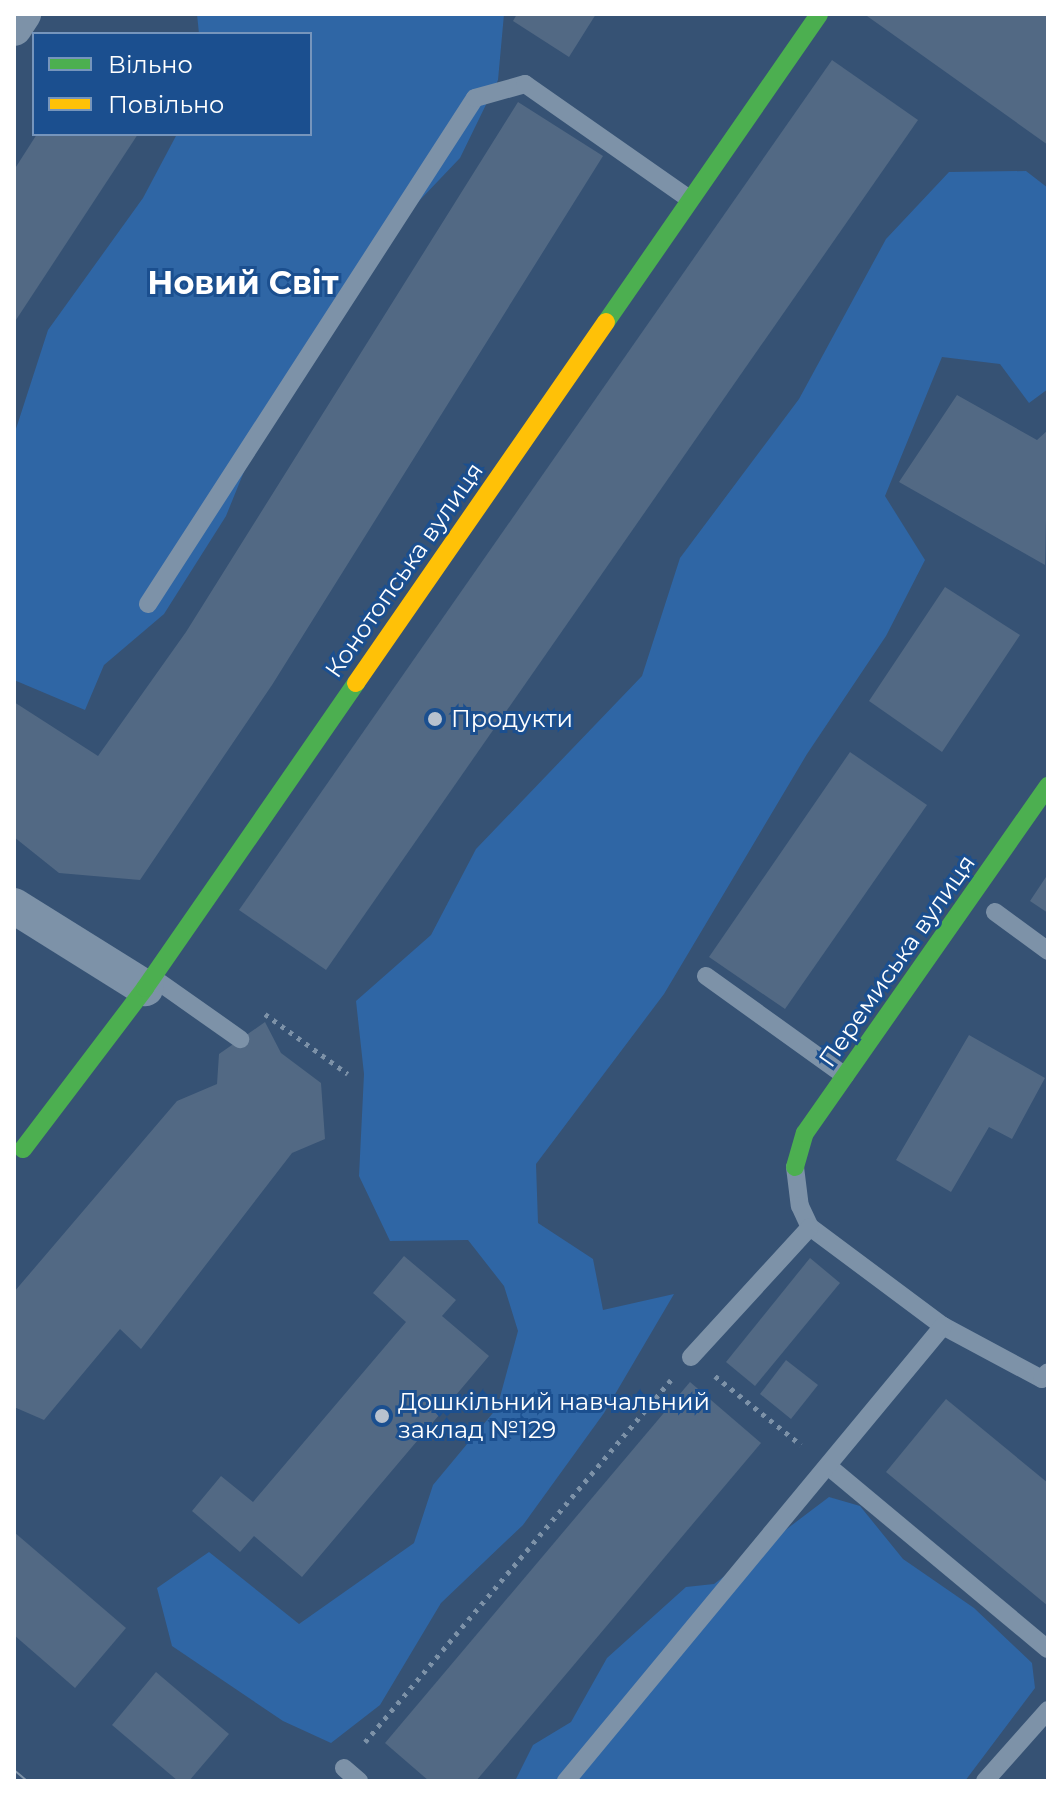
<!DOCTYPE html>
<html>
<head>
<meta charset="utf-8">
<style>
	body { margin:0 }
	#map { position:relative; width:1062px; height:1795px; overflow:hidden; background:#365274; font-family:Montserrat,sans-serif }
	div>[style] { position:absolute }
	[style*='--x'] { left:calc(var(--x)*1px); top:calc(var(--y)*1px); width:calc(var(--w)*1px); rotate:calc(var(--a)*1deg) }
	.green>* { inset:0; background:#2f66a5 }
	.building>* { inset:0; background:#526984 }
	.path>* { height:5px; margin-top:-2.5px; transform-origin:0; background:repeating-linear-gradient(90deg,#7d92a8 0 4px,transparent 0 10px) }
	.lane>* { height:18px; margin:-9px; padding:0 9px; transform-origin:9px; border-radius:9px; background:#7d92a8 }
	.street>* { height:36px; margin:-18px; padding:0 18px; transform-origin:18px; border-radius:18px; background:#7d92a8 }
	.fast>* { height:18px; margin:-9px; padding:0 9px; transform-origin:9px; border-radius:9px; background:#4caf50 }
	.slow>* { height:18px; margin:-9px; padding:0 9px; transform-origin:9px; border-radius:9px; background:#ffc107 }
	.tram>* { height:2px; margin:-1px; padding:0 1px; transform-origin:1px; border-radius:1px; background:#7e92a7 }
	.dots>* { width:22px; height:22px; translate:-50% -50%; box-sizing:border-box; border:4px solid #1b4f8f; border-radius:50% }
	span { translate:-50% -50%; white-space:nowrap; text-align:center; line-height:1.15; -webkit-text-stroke:6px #1b4f8f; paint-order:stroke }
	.street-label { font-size:24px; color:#fff }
	.poi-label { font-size:24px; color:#fff }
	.left { translate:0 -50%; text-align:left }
	.district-label { font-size:32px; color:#fff; font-weight:700 }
	.frame { position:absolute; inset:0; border:16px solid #fff; pointer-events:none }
	.legend { position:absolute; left:32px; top:32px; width:280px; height:104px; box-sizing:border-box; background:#1b4f8f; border:2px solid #7695bc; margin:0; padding:10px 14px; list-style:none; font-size:24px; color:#fff }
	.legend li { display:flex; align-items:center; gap:16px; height:40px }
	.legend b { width:40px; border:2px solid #7695bc }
</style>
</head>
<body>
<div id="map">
	<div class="green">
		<div style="clip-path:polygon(197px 14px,504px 14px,498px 80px,460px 158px,377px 245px,254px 447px,226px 516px,164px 614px,104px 665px,85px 710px,14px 680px,14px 435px,48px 330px,143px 198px,177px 134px,310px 134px,310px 34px,199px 34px)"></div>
		<div style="clip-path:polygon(1026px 171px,1048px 188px,1048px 389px,1029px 403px,1000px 364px,942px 357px,885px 496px,925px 560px,886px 636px,807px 754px,664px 994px,536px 1164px,538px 1223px,593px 1259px,603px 1310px,674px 1294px,604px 1413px,523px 1525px,441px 1603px,380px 1705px,331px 1743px,283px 1721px,172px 1646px,157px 1588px,209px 1552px,299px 1624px,414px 1543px,433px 1485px,497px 1408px,518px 1331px,504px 1286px,468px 1240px,390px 1241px,359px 1176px,364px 1074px,356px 1001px,431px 935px,476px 849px,642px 676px,680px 558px,799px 399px,886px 239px,949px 172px)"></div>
		<div style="clip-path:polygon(829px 1497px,860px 1506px,903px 1559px,974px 1608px,1032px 1663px,1035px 1688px,965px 1781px,515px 1781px,533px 1745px,571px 1722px,607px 1658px,686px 1587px,714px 1584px)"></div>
	</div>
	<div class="building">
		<div style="clip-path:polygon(517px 14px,596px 14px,569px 57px,513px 21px)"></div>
		<div style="clip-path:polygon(869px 14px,1048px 14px,1048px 145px,867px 16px)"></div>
		<div style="clip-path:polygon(832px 60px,918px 120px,326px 970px,239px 910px)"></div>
		<div style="clip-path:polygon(518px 102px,603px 156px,272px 685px,140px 880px,59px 873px,14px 837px,14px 702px,98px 756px,186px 632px)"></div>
		<div style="clip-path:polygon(37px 134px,138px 134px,14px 323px,14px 170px)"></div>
		<div style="clip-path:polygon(957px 395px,1037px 440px,1048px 430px,1045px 565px,899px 482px)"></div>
		<div style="clip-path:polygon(945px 587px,1020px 635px,942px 752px,869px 701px)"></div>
		<div style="clip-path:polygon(850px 752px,927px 805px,785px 1009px,709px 957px)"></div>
		<div style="clip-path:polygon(1048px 874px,1048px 913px,1030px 901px)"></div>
		<div style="clip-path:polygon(265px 1022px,281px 1053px,321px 1083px,325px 1139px,292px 1153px,141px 1349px,120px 1329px,44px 1420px,14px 1407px,14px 1292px,177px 1101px,217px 1084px,219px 1054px)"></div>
		<div style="clip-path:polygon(969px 1035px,1045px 1078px,1012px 1139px,989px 1127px,951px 1192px,896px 1160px)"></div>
		<div style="clip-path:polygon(404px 1256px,456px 1300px,442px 1316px,489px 1356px,302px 1577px,254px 1536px,240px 1552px,192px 1511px,221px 1476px,253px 1502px,406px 1322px,373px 1293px)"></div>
		<div style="clip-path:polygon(810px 1258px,840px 1283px,755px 1386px,726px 1362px)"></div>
		<div style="clip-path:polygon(786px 1360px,818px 1385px,791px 1419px,760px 1394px)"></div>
		<div style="clip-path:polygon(690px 1382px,761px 1443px,476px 1781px,429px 1781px,385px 1743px)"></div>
		<div style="clip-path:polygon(946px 1399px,1048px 1483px,1048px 1606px,886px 1472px)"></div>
		<div style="clip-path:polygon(14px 1532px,126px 1628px,75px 1688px,14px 1635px)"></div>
		<div style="clip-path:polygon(156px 1672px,229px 1734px,189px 1781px,178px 1781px,112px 1725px)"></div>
	</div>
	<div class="path">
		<div style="--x:265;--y:1014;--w:102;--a:35.9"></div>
		<div style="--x:715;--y:1376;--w:110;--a:38.7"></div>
		<div style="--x:365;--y:1742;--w:474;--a:-49.8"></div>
	</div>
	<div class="lane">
		<div style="--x:148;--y:604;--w:602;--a:-57.13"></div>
		<div style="--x:475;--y:98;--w:52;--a:-15.6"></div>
		<div style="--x:525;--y:84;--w:200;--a:35"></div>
		<div style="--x:995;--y:912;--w:66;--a:36.3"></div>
		<div style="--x:706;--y:976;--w:171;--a:35.7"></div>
		<div style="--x:152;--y:977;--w:108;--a:35.2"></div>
		<div style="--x:795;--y:1167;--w:39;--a:83"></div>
		<div style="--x:800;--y:1206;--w:23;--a:65"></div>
		<div style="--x:810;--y:1227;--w:166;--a:36.7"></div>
		<div style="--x:943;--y:1326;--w:112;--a:28.2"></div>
		<div style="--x:1042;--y:1379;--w:9;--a:-49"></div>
		<div style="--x:691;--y:1357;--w:176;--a:-47.5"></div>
		<div style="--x:828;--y:1466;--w:286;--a:39.8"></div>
		<div style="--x:344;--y:1768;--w:20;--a:41"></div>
		<div style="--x:566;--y:1781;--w:591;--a:-50.36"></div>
		<div style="--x:985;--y:1781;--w:95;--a:-48.4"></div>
	</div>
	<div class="street">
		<div style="--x:14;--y:28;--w:17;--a:-57"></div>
		<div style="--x:14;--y:906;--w:155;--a:32"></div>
	</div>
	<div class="fast">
		<div style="--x:606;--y:322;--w:374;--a:-55.3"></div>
		<div style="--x:23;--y:1149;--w:202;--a:-52.8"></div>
		<div style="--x:145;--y:988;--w:371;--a:-55.3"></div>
		<div style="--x:795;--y:1167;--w:35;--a:-74"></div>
		<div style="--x:805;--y:1133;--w:424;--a:-55"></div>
	</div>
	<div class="slow">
		<div style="--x:356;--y:683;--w:439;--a:-55.3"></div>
	</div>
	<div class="tram">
		<div style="--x:14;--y:1770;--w:17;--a:40"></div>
	</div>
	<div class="dots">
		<div style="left:435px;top:719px;background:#b9c2ce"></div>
		<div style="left:382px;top:1416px;background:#b9c2ce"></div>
	</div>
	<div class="street-label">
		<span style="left:404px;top:570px;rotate:-55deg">Конотопська вулиця</span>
		<span style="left:897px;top:961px;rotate:-55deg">Перемиська вулиця</span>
	</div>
	<div class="poi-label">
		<span class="left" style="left:451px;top:719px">Продукти</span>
		<span class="left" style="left:398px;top:1416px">Дошкільний навчальний<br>заклад №129</span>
	</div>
	<div class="district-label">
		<span style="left:243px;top:283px">Новий Світ</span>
	</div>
	<div class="frame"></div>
	<ul class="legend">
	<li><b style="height:10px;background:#4caf50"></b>Вільно</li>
	<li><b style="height:10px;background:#ffc107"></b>Повільно</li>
	</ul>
</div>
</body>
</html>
